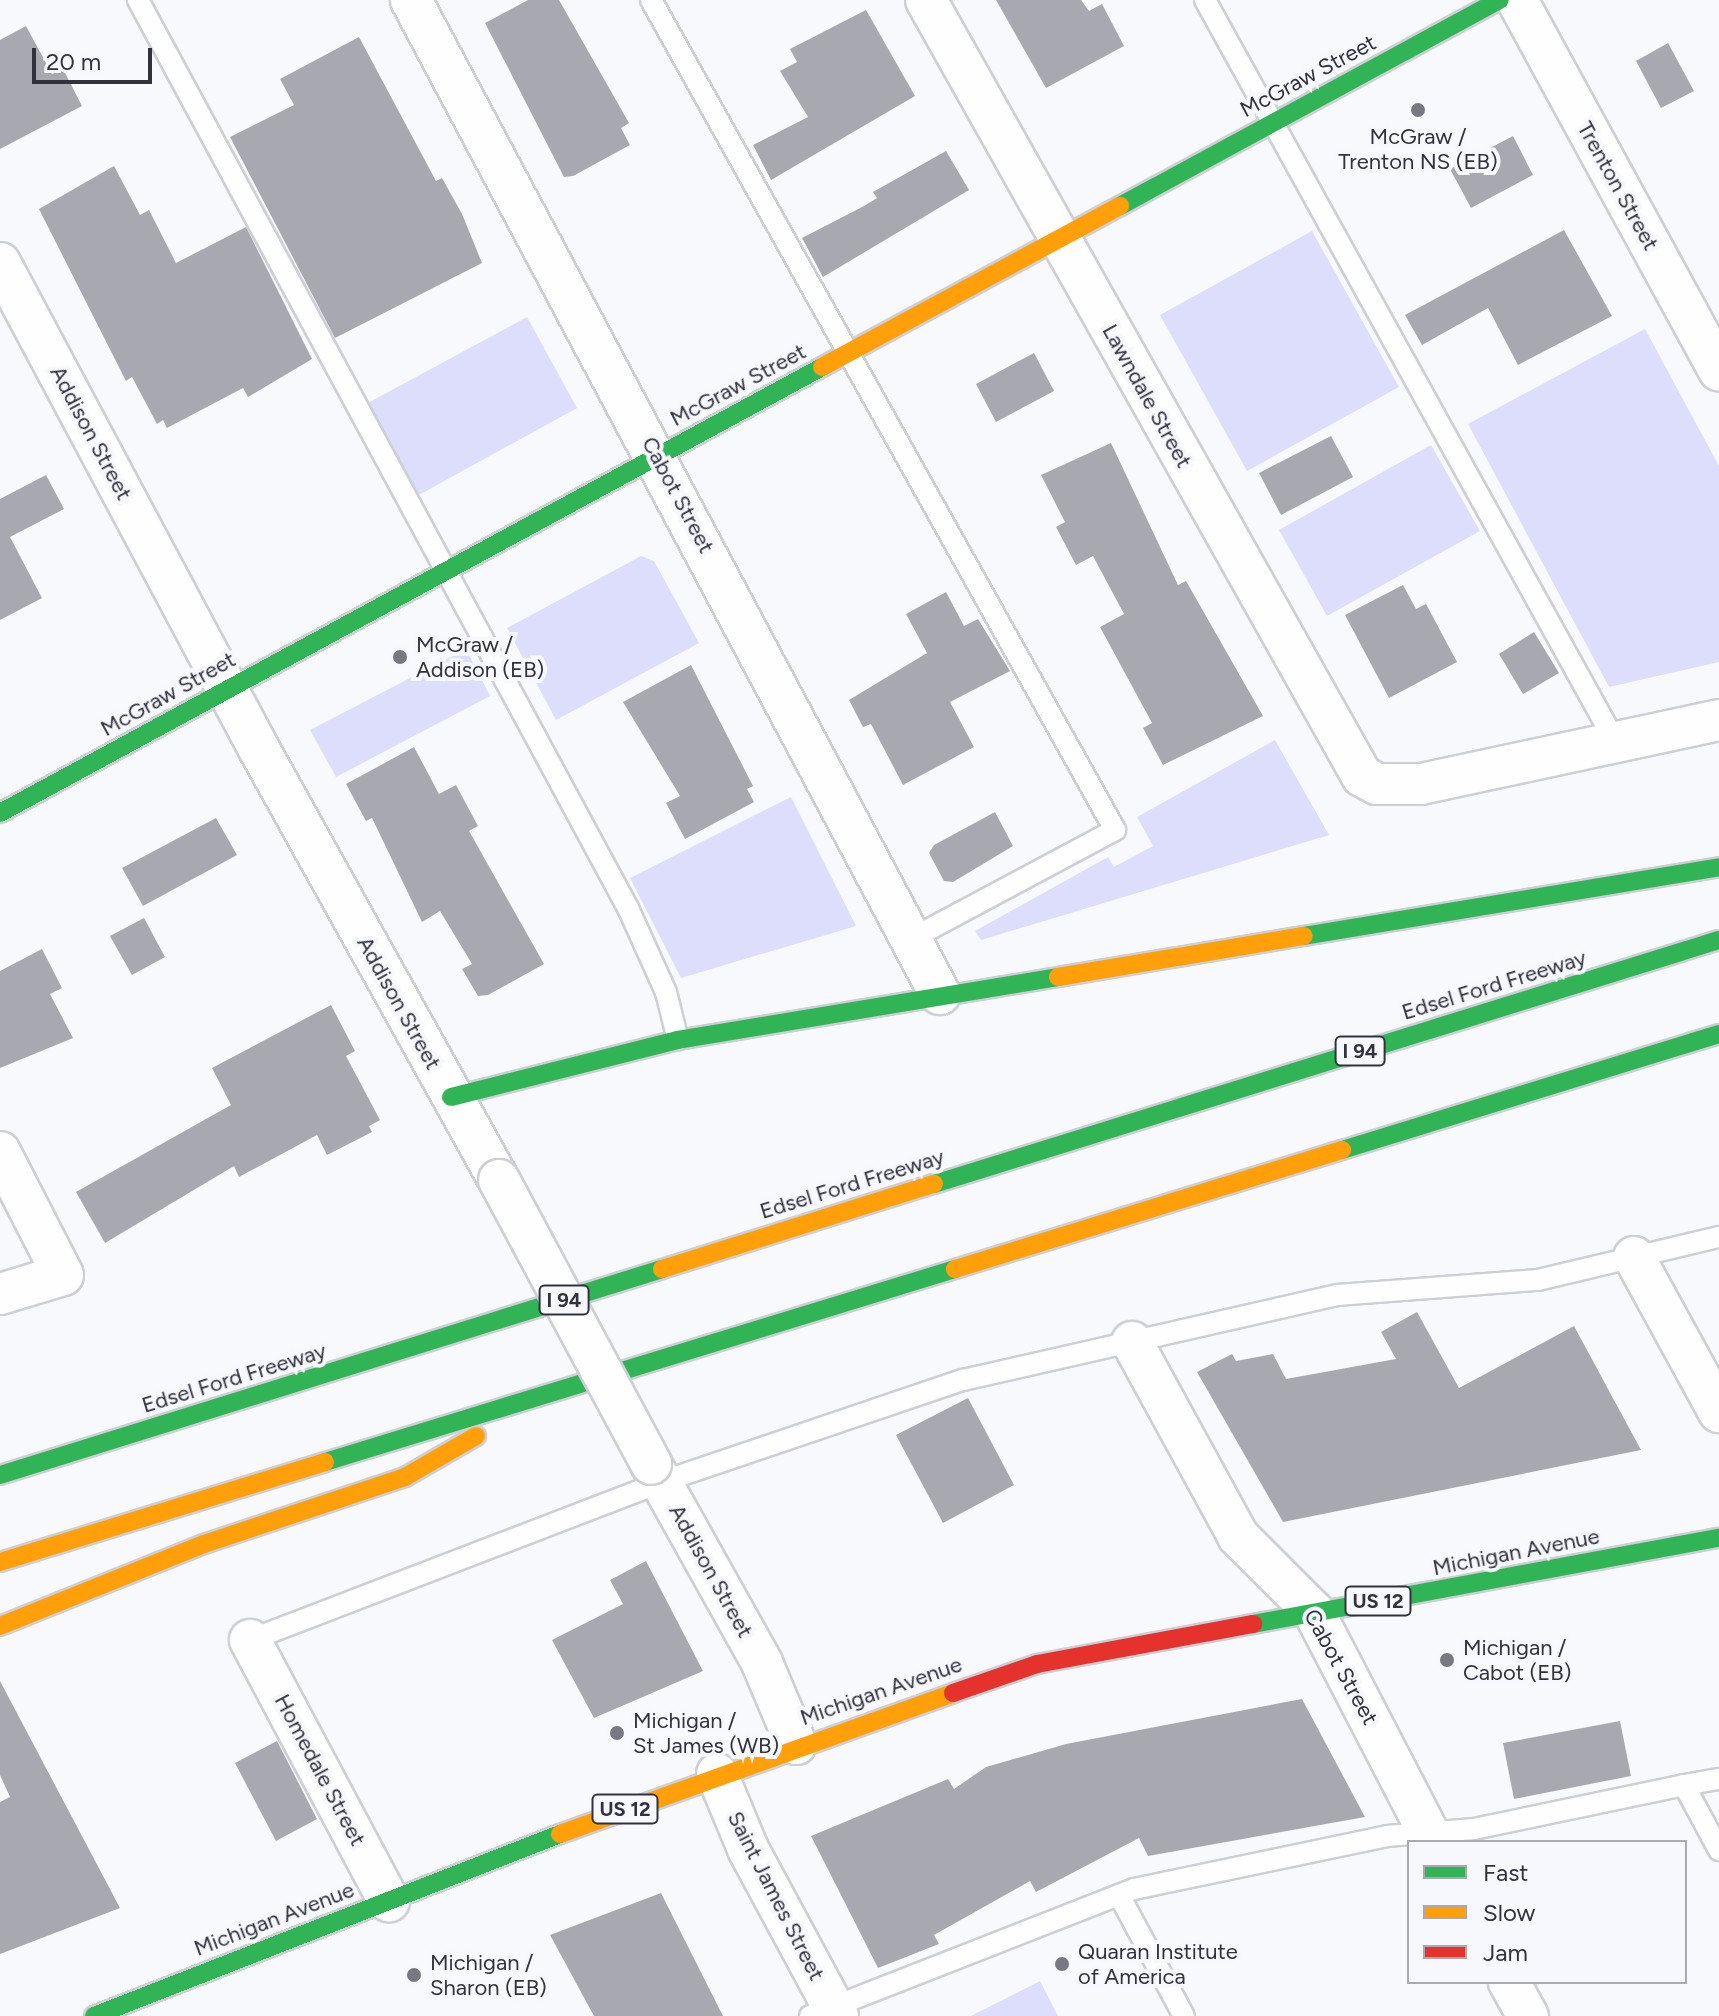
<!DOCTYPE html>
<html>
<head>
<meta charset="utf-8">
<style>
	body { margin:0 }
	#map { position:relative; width:1719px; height:2016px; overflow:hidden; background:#f8f9fd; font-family:Figtree,sans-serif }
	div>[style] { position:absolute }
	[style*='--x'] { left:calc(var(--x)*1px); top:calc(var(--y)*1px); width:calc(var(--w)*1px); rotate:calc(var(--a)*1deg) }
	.green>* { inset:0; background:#dcdefc }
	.building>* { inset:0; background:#a8a9b0 }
	.roads { filter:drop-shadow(2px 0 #cecfd6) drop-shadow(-2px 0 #cecfd6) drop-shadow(0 2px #cecfd6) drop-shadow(0 -2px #cecfd6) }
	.lane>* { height:20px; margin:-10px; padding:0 10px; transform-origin:10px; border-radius:10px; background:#fefeff }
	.street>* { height:40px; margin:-20px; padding:0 20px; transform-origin:20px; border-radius:20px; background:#fefeff }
	.fast>* { height:18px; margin:-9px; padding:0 9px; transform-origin:9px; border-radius:9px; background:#30b455 }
	.slow>* { height:18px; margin:-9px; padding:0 9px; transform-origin:9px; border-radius:9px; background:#ff9f0a }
	.jam>* { height:18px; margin:-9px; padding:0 9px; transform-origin:9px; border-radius:9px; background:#e5322d }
	.bridges { filter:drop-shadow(2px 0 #cecfd6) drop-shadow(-2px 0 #cecfd6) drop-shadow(0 2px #cecfd6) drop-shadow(0 -2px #cecfd6) }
	.street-bridge>* { height:40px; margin:-20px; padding:0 20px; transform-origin:20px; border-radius:20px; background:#fefeff }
	.dots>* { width:22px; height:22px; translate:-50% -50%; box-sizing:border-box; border:4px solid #f7f8fe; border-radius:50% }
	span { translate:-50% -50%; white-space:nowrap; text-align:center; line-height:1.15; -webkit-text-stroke:8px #f7f8fe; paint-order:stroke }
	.shield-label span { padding:2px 6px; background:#f7f8fe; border:2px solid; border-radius:6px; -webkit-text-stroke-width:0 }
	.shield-label { font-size:20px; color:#31323e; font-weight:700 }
	.street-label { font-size:22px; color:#31323e }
	.poi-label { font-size:22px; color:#31323e }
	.left { translate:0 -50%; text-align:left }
	.legend { position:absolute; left:1407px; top:1840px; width:280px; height:144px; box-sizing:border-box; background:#f7f8fe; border:2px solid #a8a9b1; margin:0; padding:10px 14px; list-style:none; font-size:24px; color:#31323e }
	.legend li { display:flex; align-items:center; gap:16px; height:40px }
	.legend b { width:40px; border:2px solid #a8a9b1 }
	.scale { position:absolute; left:32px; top:48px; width:120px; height:36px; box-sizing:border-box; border:4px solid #31323e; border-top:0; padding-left:10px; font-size:24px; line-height:28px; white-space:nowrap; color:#31323e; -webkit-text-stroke:6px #f7f8fe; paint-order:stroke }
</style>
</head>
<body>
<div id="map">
	<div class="green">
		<div style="clip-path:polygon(1312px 231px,1399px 387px,1247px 471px,1160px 315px)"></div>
		<div style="clip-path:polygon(527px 317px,577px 408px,417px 496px,366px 404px)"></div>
		<div style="clip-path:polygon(1645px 329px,1719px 466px,1719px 662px,1609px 687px,1468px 424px)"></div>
		<div style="clip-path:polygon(1431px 445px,1480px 531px,1327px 616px,1279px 530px)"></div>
		<div style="clip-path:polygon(641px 556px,654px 561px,699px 643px,556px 720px,507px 628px)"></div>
		<div style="clip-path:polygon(466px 649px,490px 696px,336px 777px,310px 730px)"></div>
		<div style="clip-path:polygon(1275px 740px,1329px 835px,981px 940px,975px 931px,1108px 857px,1114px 867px,1153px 846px,1137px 817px)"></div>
		<div style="clip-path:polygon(791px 797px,856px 926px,681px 978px,630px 878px)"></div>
		<div style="clip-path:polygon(1040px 1981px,1058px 2016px,971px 2016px)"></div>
	</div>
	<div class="building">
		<div style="clip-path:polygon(528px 0,559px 0,629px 123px,621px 128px,630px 145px,573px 176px,564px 177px,485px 23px)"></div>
		<div style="clip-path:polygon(996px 0,1081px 0,1089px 11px,1102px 4px,1124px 46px,1046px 88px)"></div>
		<div style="clip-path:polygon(866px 10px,915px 96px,771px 180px,753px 145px,808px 117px,780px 71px,797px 62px,790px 49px)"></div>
		<div style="clip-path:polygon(26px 26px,52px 74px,63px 69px,82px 106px,0 149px,0 40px)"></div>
		<div style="clip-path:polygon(359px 37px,436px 181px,442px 178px,462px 214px,482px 263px,335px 338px,230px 137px,294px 105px,280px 79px)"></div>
		<div style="clip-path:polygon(1668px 43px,1694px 91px,1661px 108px,1636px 61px)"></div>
		<div style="clip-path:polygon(1513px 136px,1533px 175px,1471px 208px,1450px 169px)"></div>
		<div style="clip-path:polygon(946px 151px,969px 190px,823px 277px,802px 238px,864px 206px,877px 198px,873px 192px)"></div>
		<div style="clip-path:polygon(114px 166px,140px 215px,149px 210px,176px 263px,246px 227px,312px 359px,248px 397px,243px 388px,167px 428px,163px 420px,157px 424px,132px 377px,126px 381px,39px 209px)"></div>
		<div style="clip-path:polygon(1564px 230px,1612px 316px,1518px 365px,1488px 308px,1422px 345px,1405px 315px)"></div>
		<div style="clip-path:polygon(1034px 353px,1054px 391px,996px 422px,976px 384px)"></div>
		<div style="clip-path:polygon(1331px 436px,1353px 477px,1281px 515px,1259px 473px)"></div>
		<div style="clip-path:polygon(1111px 443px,1178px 585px,1186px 581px,1263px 716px,1163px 765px,1143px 728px,1152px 723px,1100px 627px,1124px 614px,1093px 556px,1076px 565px,1056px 527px,1065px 522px,1041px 475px)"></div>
		<div style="clip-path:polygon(46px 475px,64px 509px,10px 537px,42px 598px,0 620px,0 499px)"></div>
		<div style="clip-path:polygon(1403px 585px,1416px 609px,1426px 604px,1457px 662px,1389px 698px,1345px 615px)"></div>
		<div style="clip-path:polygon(946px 592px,964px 626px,978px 619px,1010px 671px,950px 702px,974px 747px,903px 785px,871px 724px,863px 727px,849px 700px,927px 653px,906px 614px)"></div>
		<div style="clip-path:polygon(1534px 632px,1559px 673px,1523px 694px,1499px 654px)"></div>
		<div style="clip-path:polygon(691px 665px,753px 786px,747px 789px,754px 802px,685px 839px,666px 803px,680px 796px,623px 702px)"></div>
		<div style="clip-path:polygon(414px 747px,439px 794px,456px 785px,478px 826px,469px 831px,544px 964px,488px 995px,478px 996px,462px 969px,472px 964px,440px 911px,422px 922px,372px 818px,366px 821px,346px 784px)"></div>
		<div style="clip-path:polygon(995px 812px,1013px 846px,953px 882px,944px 881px,929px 853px,934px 845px)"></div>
		<div style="clip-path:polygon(216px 818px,237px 855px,143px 906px,122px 868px)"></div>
		<div style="clip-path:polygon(144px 918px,165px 957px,132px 975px,110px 936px)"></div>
		<div style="clip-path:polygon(42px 949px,62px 988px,50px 994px,73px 1038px,0 1068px,0 971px)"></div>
		<div style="clip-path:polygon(331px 1005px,355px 1051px,346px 1056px,380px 1120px,369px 1126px,372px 1132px,327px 1155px,317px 1135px,239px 1177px,234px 1166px,105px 1243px,76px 1192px,231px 1105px,212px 1068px)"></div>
		<div style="clip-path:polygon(1417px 1312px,1459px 1388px,1574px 1326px,1641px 1450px,1283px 1522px,1197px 1372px,1232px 1354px,1236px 1361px,1273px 1354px,1286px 1379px,1396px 1359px,1381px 1332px)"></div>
		<div style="clip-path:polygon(968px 1398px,1014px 1485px,943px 1523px,896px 1435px)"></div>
		<div style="clip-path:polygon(646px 1561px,703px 1671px,594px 1718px,552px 1640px,623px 1604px,610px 1580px)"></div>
		<div style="clip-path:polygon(0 1681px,120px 1908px,0 1954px,0 1802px,10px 1797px,0 1775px)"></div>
		<div style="clip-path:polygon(1302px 1699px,1365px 1817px,1148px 1856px,1139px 1838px,1036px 1892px,1030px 1881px,934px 1935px,939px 1944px,878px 1968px,811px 1836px,948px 1779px,954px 1789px,986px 1767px,1066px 1744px)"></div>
		<div style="clip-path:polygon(1620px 1721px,1631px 1776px,1514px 1799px,1503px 1743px)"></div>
		<div style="clip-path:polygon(277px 1741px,317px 1819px,276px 1841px,235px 1763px)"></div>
		<div style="clip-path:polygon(661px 1893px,723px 2016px,594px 2016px,550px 1935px)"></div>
	</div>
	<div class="roads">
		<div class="lane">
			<div style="--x:138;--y:0;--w:1032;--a:61.65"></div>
			<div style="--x:628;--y:908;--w:92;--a:65.7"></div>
			<div style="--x:666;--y:992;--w:49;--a:76"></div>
			<div style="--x:651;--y:0;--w:951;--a:60.79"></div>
			<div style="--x:1115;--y:830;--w:229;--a:151.9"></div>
			<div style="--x:1205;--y:0;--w:849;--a:61.05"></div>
			<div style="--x:250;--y:1640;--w:440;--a:-21"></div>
			<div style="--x:661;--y:1482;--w:319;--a:-18.7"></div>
			<div style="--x:963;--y:1380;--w:384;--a:-12.8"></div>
			<div style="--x:1337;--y:1295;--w:202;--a:-4.3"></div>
			<div style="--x:1538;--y:1280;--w:186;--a:-13.4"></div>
			<div style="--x:1684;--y:1785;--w:36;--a:-10"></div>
			<div style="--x:1119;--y:1895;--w:137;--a:61.8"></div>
			<div style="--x:810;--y:2016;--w:348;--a:-21.4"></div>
			<div style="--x:1134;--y:1889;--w:258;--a:-11.8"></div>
			<div style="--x:1387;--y:1836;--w:87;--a:-4.6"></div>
			<div style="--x:1474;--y:1829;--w:215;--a:-11.8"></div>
			<div style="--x:1684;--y:1785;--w:74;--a:61.7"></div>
		</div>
		<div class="street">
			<div style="--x:411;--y:0;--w:1126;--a:61.98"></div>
			<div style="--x:926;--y:0;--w:890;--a:60.67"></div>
			<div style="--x:1362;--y:776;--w:17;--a:28"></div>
			<div style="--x:1377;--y:784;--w:44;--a:0"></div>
			<div style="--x:1421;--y:784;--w:305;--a:-12.1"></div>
			<div style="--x:1517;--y:0;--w:422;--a:61.4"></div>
			<div style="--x:0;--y:263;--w:551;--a:61.95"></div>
			<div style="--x:259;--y:749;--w:493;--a:60.9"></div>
			<div style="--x:0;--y:1152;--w:138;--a:62.9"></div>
			<div style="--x:63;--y:1275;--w:66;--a:163.2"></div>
			<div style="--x:1634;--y:1257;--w:177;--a:61.3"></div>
			<div style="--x:1132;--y:1342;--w:221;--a:61.3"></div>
			<div style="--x:1238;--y:1536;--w:107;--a:45"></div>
			<div style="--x:1314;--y:1612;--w:259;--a:62.6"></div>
			<div style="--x:651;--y:1464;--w:228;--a:60.8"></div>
			<div style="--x:762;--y:1663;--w:88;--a:67.2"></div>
			<div style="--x:250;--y:1640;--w:296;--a:62"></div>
			<div style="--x:717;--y:1774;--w:81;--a:67.5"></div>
			<div style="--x:748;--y:1849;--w:190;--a:61.7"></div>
			<div style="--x:1509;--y:1982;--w:39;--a:61"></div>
		</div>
		<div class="fast">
			<div style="--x:1120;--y:206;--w:432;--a:-28.5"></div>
			<div style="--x:0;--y:813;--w:935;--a:-28.48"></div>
			<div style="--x:1304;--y:936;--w:421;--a:-9.4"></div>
			<div style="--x:451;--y:1097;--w:234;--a:-14.1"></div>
			<div style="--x:678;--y:1040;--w:385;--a:-9.4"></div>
			<div style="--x:1342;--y:1150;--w:394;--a:-17.1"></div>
			<div style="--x:934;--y:1184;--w:822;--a:-17.27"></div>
			<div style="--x:325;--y:1462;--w:659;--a:-17.03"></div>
			<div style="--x:0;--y:1475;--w:693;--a:-17.29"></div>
			<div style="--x:1253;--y:1624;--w:474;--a:-10.5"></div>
			<div style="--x:94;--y:2016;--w:500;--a:-21.33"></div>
		</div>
		<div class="slow">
			<div style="--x:822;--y:367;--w:339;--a:-28.4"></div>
			<div style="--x:1058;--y:977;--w:249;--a:-9.5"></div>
			<div style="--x:662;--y:1269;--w:285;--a:-17.4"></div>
			<div style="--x:955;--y:1269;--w:405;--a:-17.1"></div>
			<div style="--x:0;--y:1562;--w:340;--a:-17.1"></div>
			<div style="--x:0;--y:1626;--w:220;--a:-21.9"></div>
			<div style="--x:204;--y:1544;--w:212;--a:-18.4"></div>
			<div style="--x:405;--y:1477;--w:82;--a:-30"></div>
			<div style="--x:560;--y:1834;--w:418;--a:-19.7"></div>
		</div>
		<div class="jam">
			<div style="--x:953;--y:1693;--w:89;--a:-19"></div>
			<div style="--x:1037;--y:1664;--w:220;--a:-10.5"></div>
		</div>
	</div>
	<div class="bridges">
		<div class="street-bridge">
			<div style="--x:499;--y:1180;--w:322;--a:61.8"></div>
		</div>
	</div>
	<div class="dots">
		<div style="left:1418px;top:110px;background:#777881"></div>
		<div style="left:400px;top:657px;background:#777881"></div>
		<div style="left:1447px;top:1660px;background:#777881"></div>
		<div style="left:617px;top:1733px;background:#777881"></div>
		<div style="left:1062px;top:1964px;background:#777881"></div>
		<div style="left:414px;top:1975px;background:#777881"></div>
	</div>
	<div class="shield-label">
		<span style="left:1360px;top:1051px">I 94</span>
		<span style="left:564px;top:1300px">I 94</span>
		<span style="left:1378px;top:1601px">US 12</span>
		<span style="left:625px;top:1809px">US 12</span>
	</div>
	<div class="street-label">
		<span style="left:1308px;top:76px;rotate:-28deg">McGraw Street</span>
		<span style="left:1618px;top:186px;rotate:61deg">Trenton Street</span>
		<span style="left:738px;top:385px;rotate:-28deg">McGraw Street</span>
		<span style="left:1147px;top:396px;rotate:61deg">Lawndale Street</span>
		<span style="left:91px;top:433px;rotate:62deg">Addison Street</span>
		<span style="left:678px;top:495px;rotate:62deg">Cabot Street</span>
		<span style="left:168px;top:694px;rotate:-29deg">McGraw Street</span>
		<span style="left:1494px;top:985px;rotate:-17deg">Edsel Ford Freeway</span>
		<span style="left:399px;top:1003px;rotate:61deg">Addison Street</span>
		<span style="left:852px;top:1184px;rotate:-17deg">Edsel Ford Freeway</span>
		<span style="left:234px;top:1378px;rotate:-17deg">Edsel Ford Freeway</span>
		<span style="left:1516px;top:1552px;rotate:-11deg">Michigan Avenue</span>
		<span style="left:711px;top:1571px;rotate:61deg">Addison Street</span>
		<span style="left:1341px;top:1667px;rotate:61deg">Cabot Street</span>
		<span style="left:881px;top:1691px;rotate:-19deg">Michigan Avenue</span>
		<span style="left:320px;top:1770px;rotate:62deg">Homedale Street</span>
		<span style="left:776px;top:1896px;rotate:63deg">Saint James Street</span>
		<span style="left:274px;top:1919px;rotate:-21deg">Michigan Avenue</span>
	</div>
	<div class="poi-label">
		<span style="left:1418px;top:149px">McGraw /<br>Trenton NS (EB)</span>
		<span class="left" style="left:416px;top:657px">McGraw /<br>Addison (EB)</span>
		<span class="left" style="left:1463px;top:1660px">Michigan /<br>Cabot (EB)</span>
		<span class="left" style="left:633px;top:1733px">Michigan /<br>St James (WB)</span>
		<span class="left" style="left:1078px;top:1964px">Quaran Institute<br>of America</span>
		<span class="left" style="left:430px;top:1975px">Michigan /<br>Sharon (EB)</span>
	</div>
	<ul class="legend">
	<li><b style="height:10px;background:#30b455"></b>Fast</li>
	<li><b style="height:10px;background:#ff9f0a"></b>Slow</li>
	<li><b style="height:10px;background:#e5322d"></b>Jam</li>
	</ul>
	<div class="scale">20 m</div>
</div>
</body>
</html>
